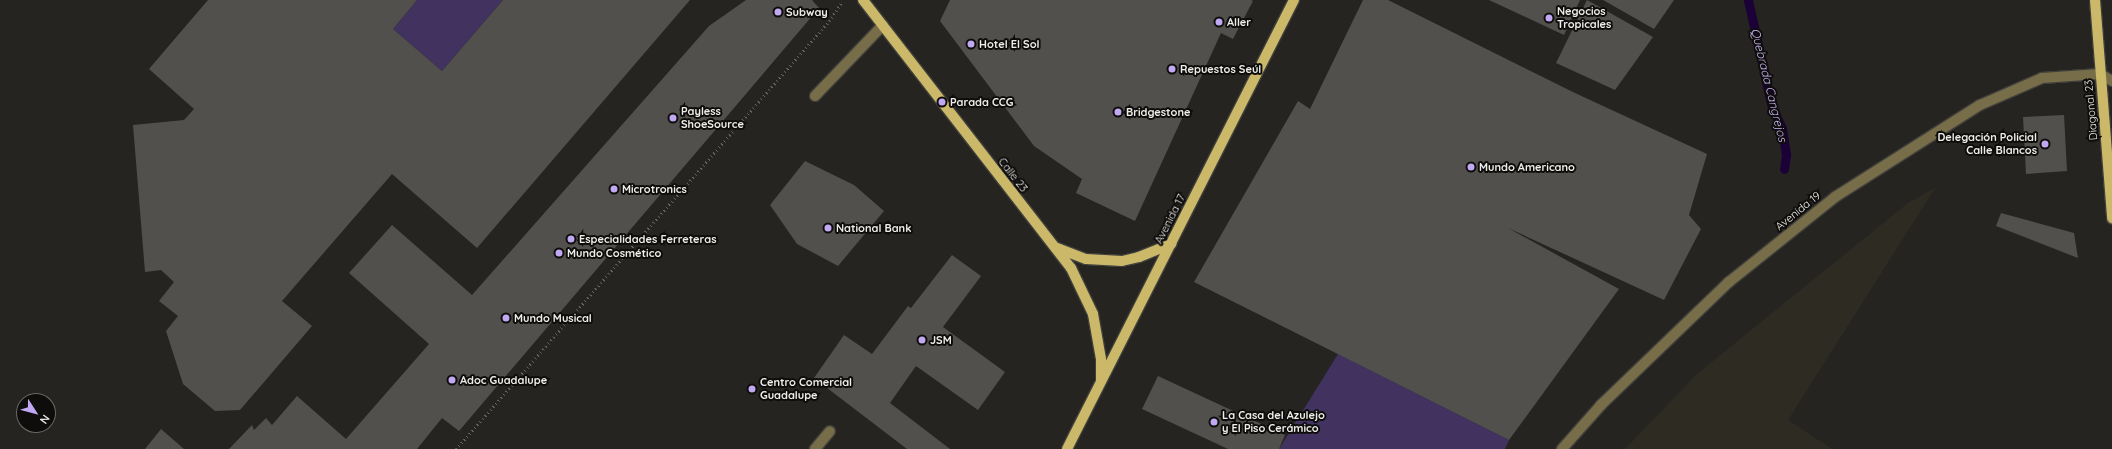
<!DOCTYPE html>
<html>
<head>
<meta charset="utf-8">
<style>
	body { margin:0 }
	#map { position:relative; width:2112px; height:449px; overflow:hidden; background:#252420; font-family:Quicksand,sans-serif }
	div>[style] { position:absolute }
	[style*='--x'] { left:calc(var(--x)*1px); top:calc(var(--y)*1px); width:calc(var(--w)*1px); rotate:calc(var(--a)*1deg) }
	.built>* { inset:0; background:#2e2c22 }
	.green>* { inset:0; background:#42325f }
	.stream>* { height:9px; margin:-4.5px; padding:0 4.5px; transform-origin:4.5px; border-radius:4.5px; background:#1b0137 }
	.building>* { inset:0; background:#51504c }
	.path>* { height:2.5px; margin-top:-1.25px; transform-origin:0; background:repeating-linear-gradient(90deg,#646360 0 1px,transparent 0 4px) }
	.roads { filter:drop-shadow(1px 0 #41403c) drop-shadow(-1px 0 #41403c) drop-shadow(0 1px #41403c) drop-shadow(0 -1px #41403c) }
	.minor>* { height:10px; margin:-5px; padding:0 5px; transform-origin:5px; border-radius:5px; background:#776e49 }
	.major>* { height:10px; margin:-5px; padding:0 5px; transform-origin:5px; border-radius:5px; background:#cbb969 }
	.dots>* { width:11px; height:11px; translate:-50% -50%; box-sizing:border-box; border:2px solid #0e0d0b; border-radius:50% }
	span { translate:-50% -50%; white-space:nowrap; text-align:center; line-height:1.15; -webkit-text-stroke:4px #0e0d0b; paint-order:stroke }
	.poi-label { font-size:11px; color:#ededea; font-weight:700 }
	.left { translate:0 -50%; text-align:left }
	.right { translate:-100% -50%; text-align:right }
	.street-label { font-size:11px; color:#ededea }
	.water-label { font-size:12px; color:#cbb7f7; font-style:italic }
	.north { position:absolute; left:16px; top:393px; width:40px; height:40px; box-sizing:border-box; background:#0e0d0b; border:1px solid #676764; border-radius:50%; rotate:126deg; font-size:11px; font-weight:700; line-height:16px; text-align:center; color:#ededea }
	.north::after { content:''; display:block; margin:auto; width:14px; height:18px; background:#c1a8f3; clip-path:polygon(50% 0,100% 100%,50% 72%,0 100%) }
</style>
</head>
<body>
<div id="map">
	<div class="built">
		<div style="clip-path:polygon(1935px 188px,1788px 420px,1832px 449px,1625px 449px,1697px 374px,1908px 203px)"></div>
	</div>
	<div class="green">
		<div style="clip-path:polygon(417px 0,503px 0,442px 71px,393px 29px)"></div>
		<div style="clip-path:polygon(1338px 354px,1509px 440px,1505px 449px,1279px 449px)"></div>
	</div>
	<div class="stream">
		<div style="--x:1748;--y:0;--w:107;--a:77.5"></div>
		<div style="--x:1771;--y:104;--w:27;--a:66"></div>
		<div style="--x:1782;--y:129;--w:26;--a:81"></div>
		<div style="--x:1786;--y:155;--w:14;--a:98"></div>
	</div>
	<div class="building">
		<div style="clip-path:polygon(208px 0,417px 0,393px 29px,442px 71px,503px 0,690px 0,477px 248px,392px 174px,282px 301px,312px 326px,240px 410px,215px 411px,183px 384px,166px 331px,178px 316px,159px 301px,174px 282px,161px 270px,145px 272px,133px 125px,184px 120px,194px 109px,149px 69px)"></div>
		<div style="clip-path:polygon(746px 0,812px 0,819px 8px,459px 431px,442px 418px,417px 449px,229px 449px,252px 425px,254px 430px,266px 418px,272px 425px,297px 396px,346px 439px,429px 344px,349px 273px,392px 225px,472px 295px,709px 26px)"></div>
		<div style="clip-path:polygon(950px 0,1251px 0,1253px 1px,1233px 39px,1221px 33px,1135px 221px,1076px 193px,1082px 179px,1034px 146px,940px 21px)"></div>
		<div style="clip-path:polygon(1363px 0,1388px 0,1575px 93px,1707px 154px,1689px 215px,1701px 229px,1664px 300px,1508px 228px,1619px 289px,1509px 440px,1194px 282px,1298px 101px,1310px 109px)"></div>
		<div style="clip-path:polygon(1489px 0,1580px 0,1564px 35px)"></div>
		<div style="clip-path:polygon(1587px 0,1653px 37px,1615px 90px,1556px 63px)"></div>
		<div style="clip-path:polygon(1603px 0,1674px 0,1654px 29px)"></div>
		<div style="clip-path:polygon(2064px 115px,2067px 171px,2026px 174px,2023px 117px)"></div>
		<div style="clip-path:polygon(805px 161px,854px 185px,884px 211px,838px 266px,797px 244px,770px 205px)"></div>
		<div style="clip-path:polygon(2001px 213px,2074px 233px,2078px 258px,1996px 226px)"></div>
		<div style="clip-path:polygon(952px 255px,981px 276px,943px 327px,1005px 372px,978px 410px,916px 366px,890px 403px,950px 449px,907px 449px,814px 378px,844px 335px,872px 354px,908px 306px,911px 308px)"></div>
		<div style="clip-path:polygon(1158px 376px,1285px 435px,1279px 449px,1228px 449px,1142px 409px)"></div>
		<div style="clip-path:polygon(161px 429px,184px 449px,145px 449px)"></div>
	</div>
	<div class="path">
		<div style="--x:456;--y:449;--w:568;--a:-48.93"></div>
		<div style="--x:829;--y:21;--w:23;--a:-56"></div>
	</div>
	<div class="roads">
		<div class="minor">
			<div style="--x:815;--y:96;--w:98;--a:-46.2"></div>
			<div style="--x:815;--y:449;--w:23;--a:-50"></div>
			<div style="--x:1562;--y:449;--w:59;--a:-48.4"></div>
			<div style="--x:1601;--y:405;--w:178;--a:-43.9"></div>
			<div style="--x:1729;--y:282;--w:136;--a:-38.7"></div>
			<div style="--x:1835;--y:197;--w:172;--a:-32.4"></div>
			<div style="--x:1980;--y:105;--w:68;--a:-23.5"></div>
			<div style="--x:2042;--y:78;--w:58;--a:-3.9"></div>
			<div style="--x:2100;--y:74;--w:14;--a:30"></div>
		</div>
		<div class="major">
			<div style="--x:863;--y:0;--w:339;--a:52.2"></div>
			<div style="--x:1071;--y:268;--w:51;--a:64.4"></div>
			<div style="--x:1093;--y:314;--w:46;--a:79.9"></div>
			<div style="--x:1101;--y:359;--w:20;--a:90"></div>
			<div style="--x:2095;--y:0;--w:219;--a:85.5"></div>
			<div style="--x:1057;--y:248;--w:31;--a:21"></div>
			<div style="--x:1086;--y:259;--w:36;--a:3"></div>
			<div style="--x:1122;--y:261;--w:17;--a:-13"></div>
			<div style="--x:1139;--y:257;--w:35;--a:-22"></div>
			<div style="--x:1067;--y:449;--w:503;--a:-63.18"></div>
		</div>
	</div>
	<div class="dots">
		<div style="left:778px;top:12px;background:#c1a8f3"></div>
		<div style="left:1549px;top:18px;background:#c1a8f3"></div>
		<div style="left:1219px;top:22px;background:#c1a8f3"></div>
		<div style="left:971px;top:44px;background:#c1a8f3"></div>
		<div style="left:1172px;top:69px;background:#c1a8f3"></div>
		<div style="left:942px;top:102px;background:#c1a8f3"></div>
		<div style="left:1118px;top:112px;background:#c1a8f3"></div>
		<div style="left:673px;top:118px;background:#c1a8f3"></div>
		<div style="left:2045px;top:144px;background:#c1a8f3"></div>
		<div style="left:1471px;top:167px;background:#c1a8f3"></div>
		<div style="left:614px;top:189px;background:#c1a8f3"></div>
		<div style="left:828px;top:228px;background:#c1a8f3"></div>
		<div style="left:571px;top:239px;background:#c1a8f3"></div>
		<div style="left:559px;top:253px;background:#c1a8f3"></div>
		<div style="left:506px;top:318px;background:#c1a8f3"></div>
		<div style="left:922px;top:340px;background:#c1a8f3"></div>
		<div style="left:452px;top:380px;background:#c1a8f3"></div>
		<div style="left:752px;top:389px;background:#c1a8f3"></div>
		<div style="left:1214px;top:422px;background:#c1a8f3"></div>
	</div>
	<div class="poi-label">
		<span class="left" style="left:786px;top:12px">Subway</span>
		<span class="left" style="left:1557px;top:18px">Negocios<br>Tropicales</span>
		<span class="left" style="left:1227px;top:22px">Aller</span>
		<span class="left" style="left:979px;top:44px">Hotel El Sol</span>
		<span class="left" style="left:1180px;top:69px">Repuestos Seúl</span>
		<span class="left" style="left:950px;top:102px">Parada CCG</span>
		<span class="left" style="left:681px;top:118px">Payless<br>ShoeSource</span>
		<span class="left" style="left:1126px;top:112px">Bridgestone</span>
		<span class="right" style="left:2037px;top:144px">Delegación Policial<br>Calle Blancos</span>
		<span class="left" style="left:1479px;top:167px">Mundo Americano</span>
		<span class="left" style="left:622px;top:189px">Microtronics</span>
		<span class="left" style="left:836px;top:228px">National Bank</span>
		<span class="left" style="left:579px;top:239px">Especialidades Ferreteras</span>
		<span class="left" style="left:567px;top:253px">Mundo Cosmético</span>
		<span class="left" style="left:514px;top:318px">Mundo Musical</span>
		<span class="left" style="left:930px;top:340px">JSM</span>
		<span class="left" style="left:460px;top:380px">Adoc Guadalupe</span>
		<span class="left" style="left:760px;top:389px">Centro Comercial<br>Guadalupe</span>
		<span class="left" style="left:1222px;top:422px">La Casa del Azulejo<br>y El Piso Cerámico</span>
	</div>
	<div class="street-label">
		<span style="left:2091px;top:110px;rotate:-95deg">Diagonal 23</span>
		<span style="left:1013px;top:175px;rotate:52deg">Calle 23</span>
		<span style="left:1798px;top:211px;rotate:-39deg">Avenida 19</span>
		<span style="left:1170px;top:219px;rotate:-63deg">Avenida 17</span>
	</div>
	<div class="water-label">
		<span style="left:1769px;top:85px;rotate:76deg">Quebrada Cangrejos</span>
	</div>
	<div class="north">N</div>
</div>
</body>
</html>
